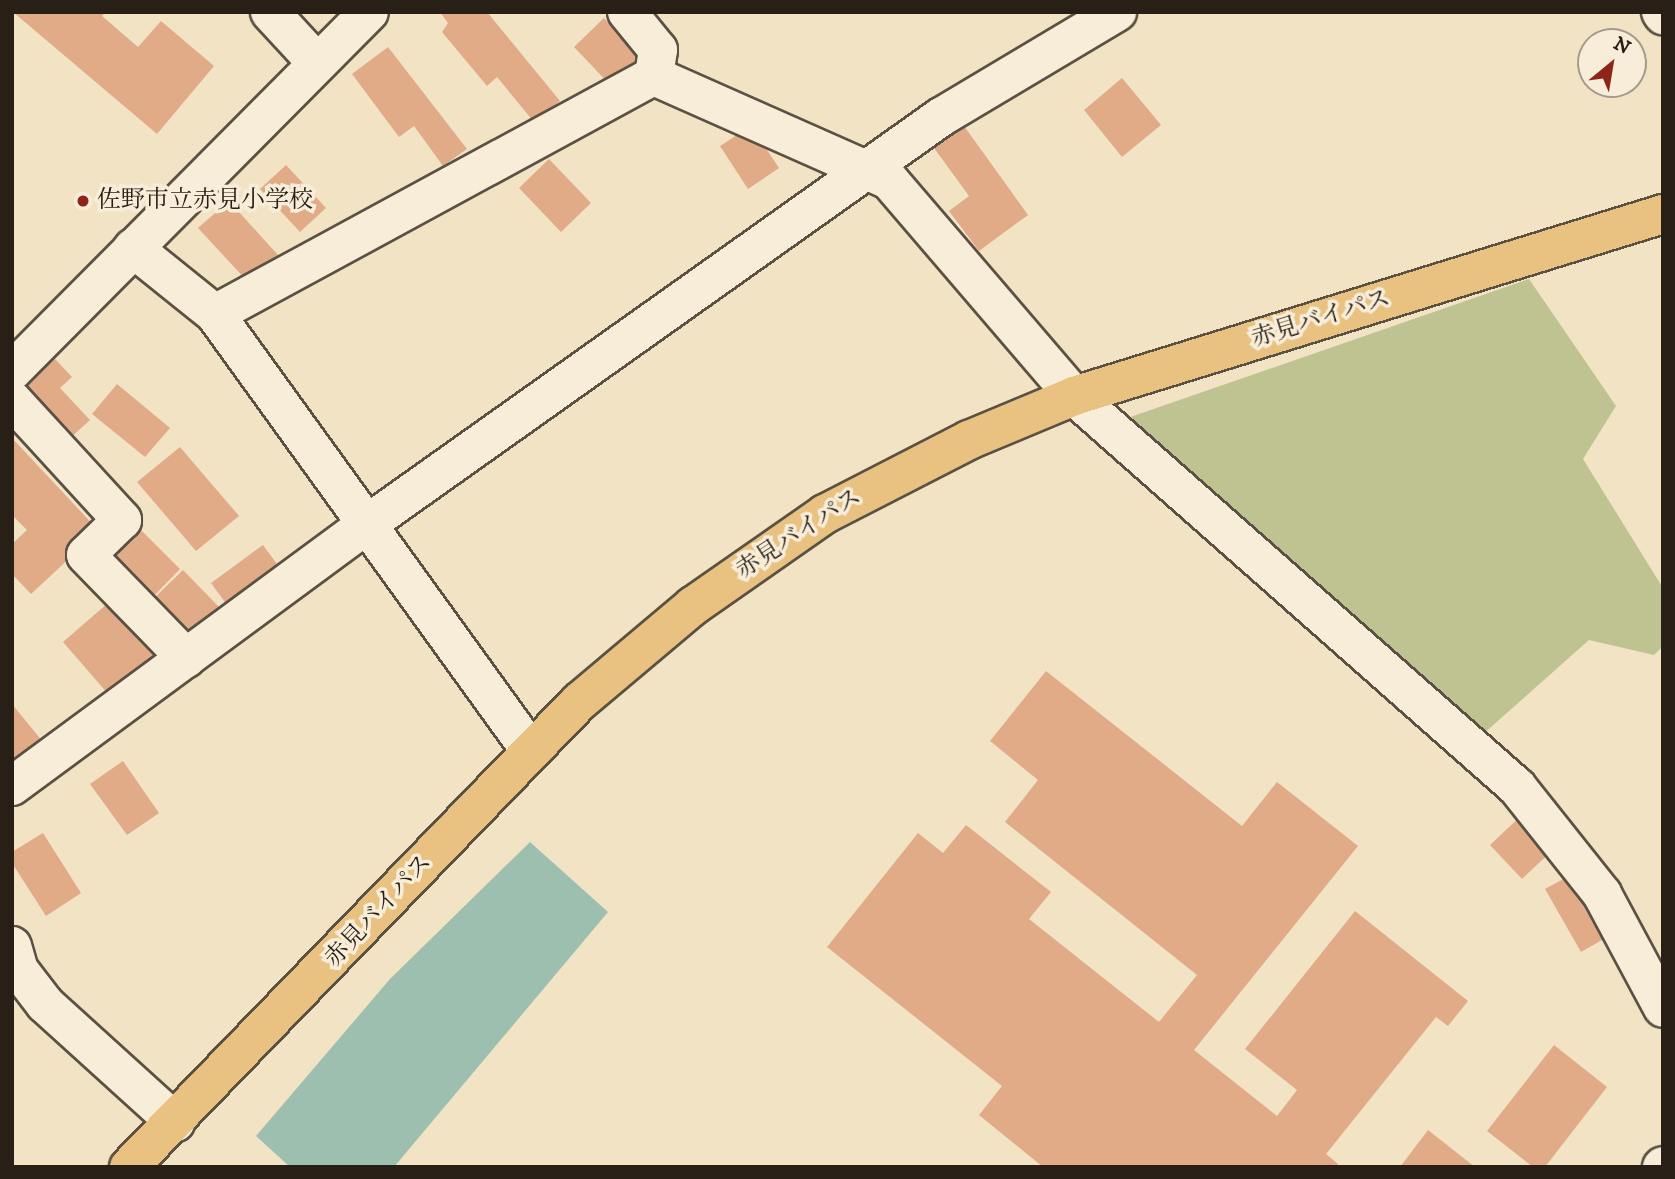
<!DOCTYPE html>
<html>
<head>
<meta charset="utf-8">
<style>
	body { margin:0 }
	#map { position:relative; width:1675px; height:1179px; overflow:hidden; background:#f2e3c5; font-family:"IM FELL DW Pica","Noto Serif JP",serif }
	div>[style] { position:absolute }
	[style*='--x'] { left:calc(var(--x)*1px); top:calc(var(--y)*1px); width:calc(var(--w)*1px); rotate:calc(var(--a)*1deg) }
	.green>* { inset:0; background:#bfc391 }
	.water>* { inset:0; background:#9cbfaf }
	.building>* { inset:0; background:#e1ab88 }
	.roads { filter:drop-shadow(2px 0 #5a5142) drop-shadow(-2px 0 #5a5142) drop-shadow(0 2px #5a5142) drop-shadow(0 -2px #5a5142) }
	.minor>* { height:38px; margin:-19px; padding:0 19px; transform-origin:19px; border-radius:19px; background:#f7edd9 }
	.major>* { height:38px; margin:-19px; padding:0 19px; transform-origin:19px; border-radius:19px; background:#e9c282 }
	.dots>* { width:19px; height:19px; translate:-50% -50%; box-sizing:border-box; border:4px solid #f7edd9; border-radius:50% }
	span { translate:-50% -50%; white-space:nowrap; text-align:center; line-height:1.15; -webkit-text-stroke:7px #f7edd9; paint-order:stroke }
	.poi-label { font-size:24px; color:#282016 }
	.left { translate:0 -50%; text-align:left }
	.street-label { font-size:24px; color:#282016 }
	.frame { position:absolute; inset:0; border:14px solid #282016; pointer-events:none }
	.north { position:absolute; left:1577px; top:28px; width:70px; height:70px; box-sizing:border-box; background:#f7edd9; border:2px solid #a49b8b; border-radius:50%; rotate:30deg; font-size:19px; font-weight:700; line-height:28px; text-align:center; color:#282016 }
	.north::after { content:''; display:block; margin:auto; width:24px; height:32px; background:#8f2418; clip-path:polygon(50% 0,100% 100%,50% 72%,0 100%) }
</style>
</head>
<body>
<div id="map">
	<div class="green">
		<div style="clip-path:polygon(1529px 279px,1616px 406px,1583px 459px,1663px 588px,1663px 646px,1654px 655px,1589px 640px,1474px 742px,1113px 423px)"></div>
	</div>
	<div class="water">
		<div style="clip-path:polygon(530px 842px,608px 912px,394px 1167px,290px 1167px,256px 1136px,390px 979px)"></div>
	</div>
	<div class="building">
		<div style="clip-path:polygon(13px 12px,106px 12px,102px 16px,138px 47px,161px 21px,214px 66px,157px 134px)"></div>
		<div style="clip-path:polygon(440px 12px,487px 12px,560px 101px,534px 122px,497px 77px,487px 86px,442px 32px,448px 23px)"></div>
		<div style="clip-path:polygon(604px 18px,643px 59px,613px 88px,574px 47px)"></div>
		<div style="clip-path:polygon(388px 47px,467px 149px,443px 166px,414px 126px,399px 137px,352px 74px)"></div>
		<div style="clip-path:polygon(1122px 78px,1161px 125px,1122px 157px,1084px 110px)"></div>
		<div style="clip-path:polygon(751px 126px,779px 168px,748px 189px,720px 146px)"></div>
		<div style="clip-path:polygon(964px 126px,1028px 215px,979px 251px,949px 211px,969px 196px,934px 148px)"></div>
		<div style="clip-path:polygon(549px 159px,591px 203px,561px 232px,519px 188px)"></div>
		<div style="clip-path:polygon(286px 165px,326px 208px,300px 232px,260px 189px)"></div>
		<div style="clip-path:polygon(229px 201px,278px 255px,248px 282px,198px 228px)"></div>
		<div style="clip-path:polygon(55px 359px,72px 377px,60px 388px,90px 420px,67px 441px,21px 390px)"></div>
		<div style="clip-path:polygon(117px 384px,170px 428px,145px 457px,92px 414px)"></div>
		<div style="clip-path:polygon(12px 438px,99px 531px,31px 594px,12px 574px,12px 544px,27px 530px,12px 515px)"></div>
		<div style="clip-path:polygon(180px 447px,239px 516px,196px 551px,137px 482px)"></div>
		<div style="clip-path:polygon(137px 526px,180px 569px,149px 601px,105px 558px)"></div>
		<div style="clip-path:polygon(263px 545px,282px 571px,230px 609px,211px 583px)"></div>
		<div style="clip-path:polygon(183px 570px,221px 609px,188px 640px,151px 601px)"></div>
		<div style="clip-path:polygon(108px 603px,154px 656px,109px 695px,63px 642px)"></div>
		<div style="clip-path:polygon(1046px 671px,1242px 826px,1277px 782px,1358px 846px,1194px 1050px,1277px 1116px,1297px 1090px,1245px 1049px,1355px 911px,1468px 1001px,1448px 1026px,1436px 1017px,1326px 1154px,1338px 1164px,1335px 1167px,1043px 1167px,979px 1115px,1002px 1086px,827px 947px,918px 833px,943px 853px,966px 825px,1051px 892px,1029px 919px,1159px 1022px,1197px 975px,1005px 822px,1038px 780px,990px 741px)"></div>
		<div style="clip-path:polygon(12px 704px,43px 742px,12px 766px)"></div>
		<div style="clip-path:polygon(123px 761px,159px 813px,127px 835px,90px 784px)"></div>
		<div style="clip-path:polygon(1524px 813px,1556px 847px,1522px 879px,1490px 845px)"></div>
		<div style="clip-path:polygon(43px 833px,81px 893px,46px 916px,12px 863px,12px 852px)"></div>
		<div style="clip-path:polygon(1580px 870px,1616px 932px,1581px 952px,1545px 889px)"></div>
		<div style="clip-path:polygon(1554px 1045px,1607px 1087px,1545px 1167px,1533px 1167px,1487px 1131px)"></div>
		<div style="clip-path:polygon(1428px 1130px,1475px 1167px,1400px 1167px)"></div>
	</div>
	<div class="roads">
		<div class="minor">
			<div style="--x:270;--y:12;--w:69;--a:47.3"></div>
			<div style="--x:627;--y:12;--w:49;--a:50.8"></div>
			<div style="--x:658;--y:50;--w:26;--a:99"></div>
			<div style="--x:1661;--y:12;--w:4;--a:56"></div>
			<div style="--x:133;--y:248;--w:105;--a:38.8"></div>
			<div style="--x:215;--y:314;--w:538;--a:54.15"></div>
			<div style="--x:215;--y:314;--w:499;--a:-28.5"></div>
			<div style="--x:654;--y:76;--w:257;--a:23.9"></div>
			<div style="--x:889;--y:180;--w:284;--a:49.4"></div>
			<div style="--x:1074;--y:396;--w:591;--a:41.43"></div>
			<div style="--x:1517;--y:787;--w:137;--a:51.5"></div>
			<div style="--x:1602;--y:894;--w:129;--a:61.8"></div>
			<div style="--x:12;--y:371;--w:506;--a:-45.16"></div>
			<div style="--x:12;--y:400;--w:163;--a:47.5"></div>
			<div style="--x:122;--y:520;--w:50;--a:135.8"></div>
			<div style="--x:86;--y:555;--w:144;--a:45.8"></div>
			<div style="--x:12;--y:786;--w:440;--a:-36.4"></div>
			<div style="--x:366;--y:525;--w:705;--a:-35.36"></div>
			<div style="--x:941;--y:117;--w:205;--a:-30.8"></div>
			<div style="--x:12;--y:946;--w:25;--a:74"></div>
			<div style="--x:19;--y:970;--w:43;--a:52.6"></div>
			<div style="--x:45;--y:1004;--w:176;--a:42.2"></div>
			<div style="--x:1662;--y:1167;--w:1;--a:-45"></div>
		</div>
		<div class="major">
			<div style="--x:129;--y:1167;--w:647;--a:-45.94"></div>
			<div style="--x:579;--y:702;--w:149;--a:-40.1"></div>
			<div style="--x:693;--y:606;--w:161;--a:-34.9"></div>
			<div style="--x:825;--y:514;--w:162;--a:-27.2"></div>
			<div style="--x:969;--y:440;--w:114;--a:-22.7"></div>
			<div style="--x:1074;--y:396;--w:616;--a:-17.17"></div>
		</div>
	</div>
	<div class="dots">
		<div style="left:83px;top:201px;background:#8f2418"></div>
	</div>
	<div class="poi-label">
		<span class="left" style="left:97px;top:201px">佐野市立赤見小学校</span>
	</div>
	<div class="street-label">
		<span style="left:1321px;top:319px;rotate:-17deg">赤見バイパス</span>
		<span style="left:799px;top:534px;rotate:-33deg">赤見バイパス</span>
		<span style="left:379px;top:911px;rotate:-47deg">赤見バイパス</span>
	</div>
	<div class="frame"></div>
	<div class="north">N</div>
</div>
</body>
</html>
